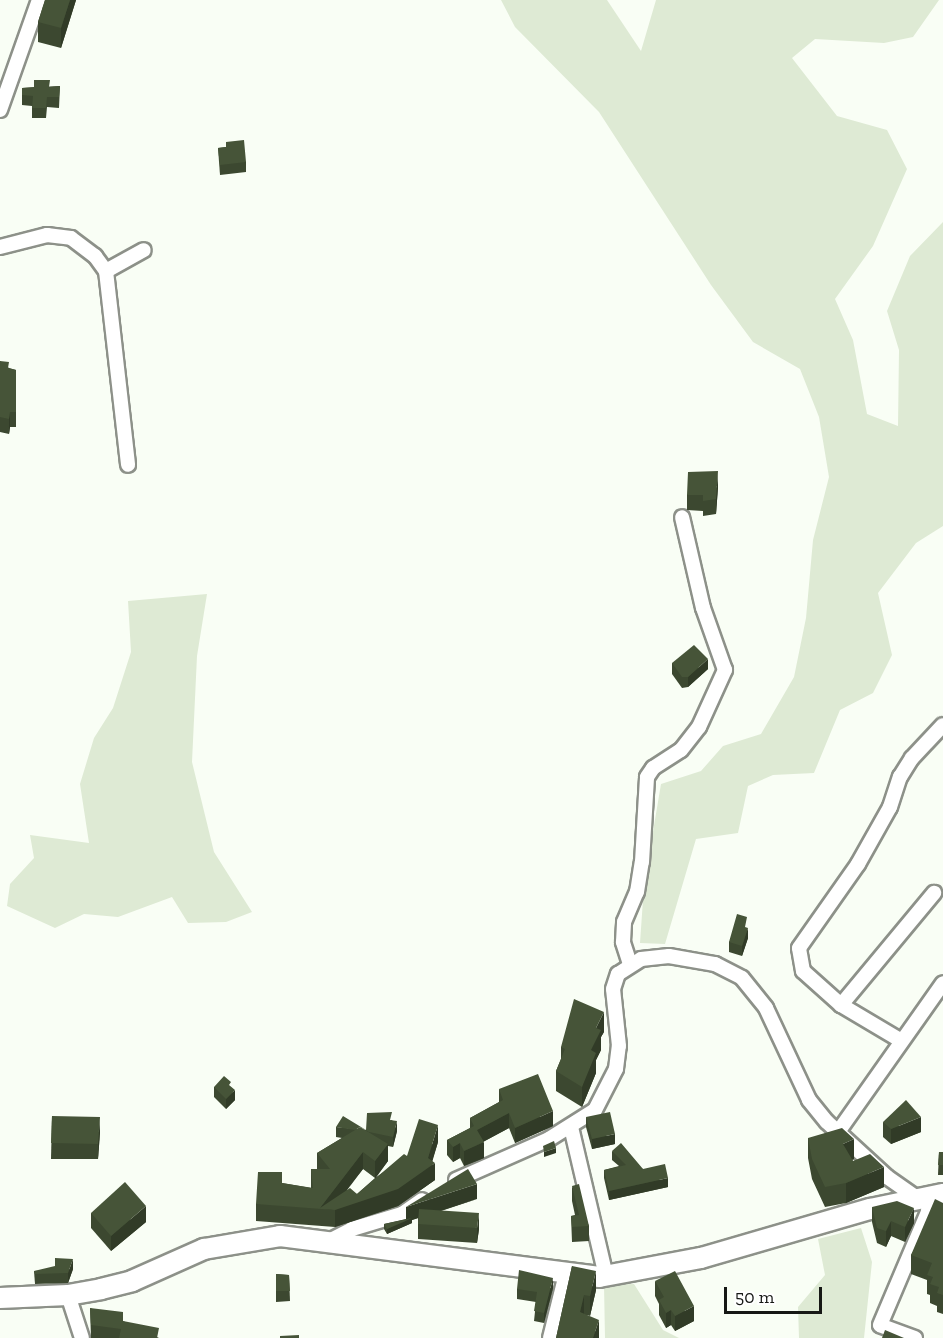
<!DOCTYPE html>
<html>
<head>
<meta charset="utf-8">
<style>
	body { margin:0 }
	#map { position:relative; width:943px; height:1338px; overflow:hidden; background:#f9fef5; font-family:"Zilla Slab",serif }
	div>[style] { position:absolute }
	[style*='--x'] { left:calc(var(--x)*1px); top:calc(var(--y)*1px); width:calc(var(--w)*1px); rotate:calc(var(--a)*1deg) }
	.green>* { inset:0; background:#deead4 }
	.roads { filter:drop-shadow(2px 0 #8d9189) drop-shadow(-2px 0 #8d9189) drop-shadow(0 2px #8d9189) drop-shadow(0 -2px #8d9189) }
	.street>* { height:14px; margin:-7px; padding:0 7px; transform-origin:7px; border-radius:7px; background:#fff }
	.secondary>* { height:20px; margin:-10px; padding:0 10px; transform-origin:10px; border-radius:10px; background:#fff }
	.wall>* { inset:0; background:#3c4830 }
	.shaded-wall>* { inset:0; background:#313b27 }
	.building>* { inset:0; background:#465438 }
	span { translate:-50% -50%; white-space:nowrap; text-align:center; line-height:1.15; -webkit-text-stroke:6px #fff; paint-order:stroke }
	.scale { position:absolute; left:724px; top:1287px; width:98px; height:27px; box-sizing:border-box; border:3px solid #161815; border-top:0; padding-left:8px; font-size:18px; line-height:21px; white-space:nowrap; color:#161815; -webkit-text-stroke:4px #fff; paint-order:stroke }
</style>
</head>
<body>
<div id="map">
	<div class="green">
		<div style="clip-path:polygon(501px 0,607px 0,641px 51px,656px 0,939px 0,913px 37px,884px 43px,815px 39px,792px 58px,837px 116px,887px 130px,907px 169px,873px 246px,835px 299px,853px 340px,867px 414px,898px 426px,899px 350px,887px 311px,910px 256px,943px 222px,943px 526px,916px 543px,878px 593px,892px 655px,873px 693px,840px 710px,814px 773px,773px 775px,748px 786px,738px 833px,696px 839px,665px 944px,640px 943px,644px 885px,661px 784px,701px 771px,723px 746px,761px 734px,794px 677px,806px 618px,813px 540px,829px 477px,819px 417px,800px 369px,753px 342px,711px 285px,599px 112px,515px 27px)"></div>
		<div style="clip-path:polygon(207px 594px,197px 656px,192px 762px,214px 852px,252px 912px,226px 922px,188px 923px,172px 897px,118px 917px,84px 914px,55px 928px,7px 906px,10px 884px,34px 858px,30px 835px,89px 843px,80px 784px,94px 738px,113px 708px,131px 652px,128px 601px)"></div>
		<div style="clip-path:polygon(861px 1228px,872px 1262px,864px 1338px,799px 1338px,798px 1307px,825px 1275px,818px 1239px)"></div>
		<div style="clip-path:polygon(634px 1284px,663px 1330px,679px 1338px,605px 1338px,604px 1285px)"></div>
	</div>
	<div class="roads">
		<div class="street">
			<div style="--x:0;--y:110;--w:117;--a:-70.5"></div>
			<div style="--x:0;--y:247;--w:49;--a:-14.3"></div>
			<div style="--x:47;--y:235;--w:24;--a:7"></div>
			<div style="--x:71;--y:238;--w:30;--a:37"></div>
			<div style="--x:95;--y:256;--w:19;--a:54"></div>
			<div style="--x:106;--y:271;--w:195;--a:83.5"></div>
			<div style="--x:106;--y:271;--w:43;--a:-28.9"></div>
			<div style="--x:630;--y:964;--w:23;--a:-108"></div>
			<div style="--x:623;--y:942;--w:20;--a:-87"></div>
			<div style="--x:624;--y:922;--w:33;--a:-67"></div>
			<div style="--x:637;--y:892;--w:30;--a:-81"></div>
			<div style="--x:642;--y:862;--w:85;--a:-86.6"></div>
			<div style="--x:647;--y:777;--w:11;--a:-56"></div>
			<div style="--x:653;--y:768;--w:33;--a:-33"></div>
			<div style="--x:681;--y:750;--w:29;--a:-52"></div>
			<div style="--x:699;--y:727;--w:63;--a:-65.5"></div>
			<div style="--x:725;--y:670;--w:66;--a:-109.5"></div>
			<div style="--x:703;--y:608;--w:93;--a:-103"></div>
			<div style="--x:841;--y:1005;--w:51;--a:-138.2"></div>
			<div style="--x:803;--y:971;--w:23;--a:-100"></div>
			<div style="--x:799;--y:948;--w:103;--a:-54.9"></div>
			<div style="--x:858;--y:864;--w:65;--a:-60.7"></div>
			<div style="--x:890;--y:807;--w:32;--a:-72"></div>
			<div style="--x:900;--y:777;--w:22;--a:-58"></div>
			<div style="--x:912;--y:758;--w:45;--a:-46.8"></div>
			<div style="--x:900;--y:1040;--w:69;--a:-149.3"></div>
			<div style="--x:841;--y:1005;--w:146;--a:-50.3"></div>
			<div style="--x:571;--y:1127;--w:153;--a:76.8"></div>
			<div style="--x:838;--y:1132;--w:182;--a:-54.8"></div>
			<div style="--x:456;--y:1180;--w:102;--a:-23.8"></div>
			<div style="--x:549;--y:1139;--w:54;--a:-32.2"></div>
			<div style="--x:595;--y:1110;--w:46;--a:-62.9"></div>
			<div style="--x:616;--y:1069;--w:23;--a:-83"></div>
			<div style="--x:619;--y:1046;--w:57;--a:-96"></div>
			<div style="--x:613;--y:989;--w:16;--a:-72"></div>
			<div style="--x:618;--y:974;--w:27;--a:-33"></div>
			<div style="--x:641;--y:959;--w:28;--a:-6"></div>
			<div style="--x:669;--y:956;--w:47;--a:9.9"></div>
			<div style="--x:715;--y:964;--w:30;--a:27"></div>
			<div style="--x:742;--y:978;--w:38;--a:51"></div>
			<div style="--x:766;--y:1008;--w:102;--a:64.9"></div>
			<div style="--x:809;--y:1100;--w:28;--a:51"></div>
			<div style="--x:827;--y:1122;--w:81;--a:42.5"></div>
			<div style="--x:887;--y:1177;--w:37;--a:35"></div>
			<div style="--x:327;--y:1242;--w:28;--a:-27"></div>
			<div style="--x:352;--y:1229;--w:52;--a:-16.7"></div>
			<div style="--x:402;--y:1214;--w:24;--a:-35"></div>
			<div style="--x:68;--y:1295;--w:45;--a:72"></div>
			<div style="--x:550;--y:1338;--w:66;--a:-76"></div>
			<div style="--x:915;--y:1338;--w:37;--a:-160"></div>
			<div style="--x:880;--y:1325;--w:123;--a:-67"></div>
			<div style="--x:928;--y:1212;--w:14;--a:-86"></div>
		</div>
		<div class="secondary">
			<div style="--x:0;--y:1298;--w:68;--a:-2.5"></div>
			<div style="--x:68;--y:1295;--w:34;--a:-10"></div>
			<div style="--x:101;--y:1289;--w:32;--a:-14"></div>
			<div style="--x:132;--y:1281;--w:79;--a:-24"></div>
			<div style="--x:204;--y:1249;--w:77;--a:-9.7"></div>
			<div style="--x:280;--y:1236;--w:322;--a:7.3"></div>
			<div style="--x:599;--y:1277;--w:104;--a:-10.6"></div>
			<div style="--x:701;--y:1258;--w:176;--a:-16.2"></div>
			<div style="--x:870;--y:1209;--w:75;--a:-11.6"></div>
		</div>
	</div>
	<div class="wall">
		<div style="clip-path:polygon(45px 0,76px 0,61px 48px,38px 42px,38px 22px)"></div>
		<div style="clip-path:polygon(60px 86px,59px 108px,47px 107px,46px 118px,32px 118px,32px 106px,22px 105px,22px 88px)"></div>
		<div style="clip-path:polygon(226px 147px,246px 162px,246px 172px,220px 175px,218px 148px)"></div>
		<div style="clip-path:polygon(0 361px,9px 368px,16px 370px,16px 427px,10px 427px,9px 434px,0 432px)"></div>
		<div style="clip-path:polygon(718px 487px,716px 514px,703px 516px,703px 511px,687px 510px,687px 495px)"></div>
		<div style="clip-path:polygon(672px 663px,708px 669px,688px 687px,682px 688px,672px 674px)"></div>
		<div style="clip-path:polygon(747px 928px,748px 938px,742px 956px,729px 952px,729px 942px)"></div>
		<div style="clip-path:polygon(604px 1032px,601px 1037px,601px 1050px,596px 1060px,596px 1073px,582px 1107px,556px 1091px,556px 1071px,561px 1059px,561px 1047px)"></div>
		<div style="clip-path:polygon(214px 1087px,231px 1087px,235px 1100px,226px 1109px,214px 1097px)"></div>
		<div style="clip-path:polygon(499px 1089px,553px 1126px,515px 1143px,509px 1128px,483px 1142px,484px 1158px,464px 1166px,460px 1158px,453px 1162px,447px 1155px,447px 1140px,470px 1128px,470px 1118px,499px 1102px)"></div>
		<div style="clip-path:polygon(52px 1116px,100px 1132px,98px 1159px,51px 1159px)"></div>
		<div style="clip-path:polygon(586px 1117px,615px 1144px,592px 1149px,586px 1127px)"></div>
		<div style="clip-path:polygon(evenodd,392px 1120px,397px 1131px,393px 1147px,388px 1146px,388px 1161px,375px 1178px,407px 1156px,438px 1142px,432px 1161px,435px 1180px,398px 1206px,335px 1227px,256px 1221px,256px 1204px,282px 1183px,311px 1188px,311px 1169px,317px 1169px,317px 1153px,342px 1138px,336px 1137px,336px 1127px,366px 1130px,392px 1120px,363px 1169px,375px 1178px,357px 1194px,346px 1190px,363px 1169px)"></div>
		<div style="clip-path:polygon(883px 1122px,921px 1132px,891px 1144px,883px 1137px)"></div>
		<div style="clip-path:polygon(808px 1138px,854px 1159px,852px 1160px,884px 1187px,846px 1203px,825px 1207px,812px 1179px,808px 1158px)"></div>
		<div style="clip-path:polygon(612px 1151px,643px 1169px,668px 1187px,609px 1200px,604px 1178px,604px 1170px,619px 1166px,612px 1160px)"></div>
		<div style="clip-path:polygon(939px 1152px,943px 1152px,943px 1175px,938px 1175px)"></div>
		<div style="clip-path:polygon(572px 1186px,589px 1226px,589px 1241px,572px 1242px,571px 1216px,575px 1215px,572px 1201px)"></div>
		<div style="clip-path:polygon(477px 1199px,441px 1211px,479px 1229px,477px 1243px,418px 1239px,418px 1218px,412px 1220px,412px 1223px,387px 1234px,384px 1229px,384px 1224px,406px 1219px)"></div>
		<div style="clip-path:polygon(943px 1203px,943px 1314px,937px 1312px,937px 1306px,930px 1303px,930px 1295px,927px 1294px,927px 1280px,911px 1274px,911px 1255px)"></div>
		<div style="clip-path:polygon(872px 1207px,914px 1223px,905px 1242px,891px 1236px,886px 1247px,877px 1243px,872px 1222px)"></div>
		<div style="clip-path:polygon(91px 1213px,146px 1222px,111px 1251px,91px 1228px)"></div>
		<div style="clip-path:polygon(572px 1266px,596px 1290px,590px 1316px,587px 1315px,599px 1338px,556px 1338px)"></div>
		<div style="clip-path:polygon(73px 1269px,68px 1283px,35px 1284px,34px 1271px)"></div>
		<div style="clip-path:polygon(276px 1274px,289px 1275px,290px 1301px,276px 1302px)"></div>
		<div style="clip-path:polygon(655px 1281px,694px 1321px,675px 1331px,671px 1325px,666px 1328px,659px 1315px,659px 1304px,655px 1296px)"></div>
		<div style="clip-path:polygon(553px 1288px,544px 1323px,534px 1321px,536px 1302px,517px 1299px,517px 1289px)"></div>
		<div style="clip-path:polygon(90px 1308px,123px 1321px,159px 1338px,91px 1338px)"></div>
	</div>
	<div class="shaded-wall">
		<div style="clip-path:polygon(70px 0,76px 0,61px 48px,61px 28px)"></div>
		<div style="clip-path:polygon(10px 412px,10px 427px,9px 434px,9px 419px)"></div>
		<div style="clip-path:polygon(718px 471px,718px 487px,716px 514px,716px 499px)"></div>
		<div style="clip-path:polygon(708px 659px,708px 669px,688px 687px,688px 677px)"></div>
		<div style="clip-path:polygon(748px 928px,748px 938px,742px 956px,742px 946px)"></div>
		<div style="clip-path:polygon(604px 1012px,604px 1032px,601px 1037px,601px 1050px,596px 1060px,596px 1073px,582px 1107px,582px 1087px,596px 1028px)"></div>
		<div style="clip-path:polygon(235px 1090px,235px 1100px,226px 1109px,226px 1099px)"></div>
		<div style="clip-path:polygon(553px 1111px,553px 1126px,515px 1143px,515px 1128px)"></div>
		<div style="clip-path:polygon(509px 1113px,509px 1128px,477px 1145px,477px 1130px)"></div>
		<div style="clip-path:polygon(100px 1117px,100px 1132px,98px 1159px,98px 1144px)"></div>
		<div style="clip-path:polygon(921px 1117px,921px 1132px,891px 1144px,891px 1129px)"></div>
		<div style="clip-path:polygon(397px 1121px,397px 1131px,393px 1147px,393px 1137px)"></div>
		<div style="clip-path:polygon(438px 1125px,438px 1142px,431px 1166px,435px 1163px,435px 1180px,398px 1206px,335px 1227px,335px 1210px,428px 1158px)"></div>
		<div style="clip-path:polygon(615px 1134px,615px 1144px,592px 1149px,592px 1139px)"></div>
		<div style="clip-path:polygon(854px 1139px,854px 1159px,843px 1163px,843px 1144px)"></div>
		<div style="clip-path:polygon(484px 1142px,484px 1158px,464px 1166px,464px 1151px)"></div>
		<div style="clip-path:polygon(460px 1143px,460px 1158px,453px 1162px,453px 1147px)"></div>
		<div style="clip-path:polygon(388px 1144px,388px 1161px,375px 1179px,375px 1161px)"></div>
		<div style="clip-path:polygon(556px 1148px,556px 1153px,544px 1157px,544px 1152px)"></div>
		<div style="clip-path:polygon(363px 1152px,363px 1169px,332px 1210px,320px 1208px)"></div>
		<div style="clip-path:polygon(884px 1167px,884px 1187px,846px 1203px,846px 1183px)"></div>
		<div style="clip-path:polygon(668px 1178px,668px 1187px,609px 1200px,609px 1191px)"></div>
		<div style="clip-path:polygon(477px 1184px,477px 1199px,412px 1220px,412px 1223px,387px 1234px,387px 1229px,406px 1221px,406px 1207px)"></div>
		<div style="clip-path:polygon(146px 1206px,146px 1222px,111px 1251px,111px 1236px)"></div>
		<div style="clip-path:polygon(914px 1208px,914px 1223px,905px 1242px,905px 1227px)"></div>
		<div style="clip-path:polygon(479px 1213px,479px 1229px,477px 1243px,477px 1228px)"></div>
		<div style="clip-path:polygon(891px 1221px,891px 1236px,886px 1247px,886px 1231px)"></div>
		<div style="clip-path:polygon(73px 1259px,73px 1269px,68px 1283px,68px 1273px)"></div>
		<div style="clip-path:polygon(596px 1271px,596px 1290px,590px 1316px,590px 1296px)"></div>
		<div style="clip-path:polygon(553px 1278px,553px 1288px,544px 1323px,544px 1313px)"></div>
		<div style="clip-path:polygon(584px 1295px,584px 1315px,580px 1312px)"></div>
		<div style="clip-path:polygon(694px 1306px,694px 1321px,675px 1331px,675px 1316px)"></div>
		<div style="clip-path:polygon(671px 1310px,671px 1325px,666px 1328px,666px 1313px)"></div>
		<div style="clip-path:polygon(599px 1320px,599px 1338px,593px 1338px)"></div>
	</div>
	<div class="building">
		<div style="clip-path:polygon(45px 0,70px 0,61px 28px,38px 22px)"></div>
		<div style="clip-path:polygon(34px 80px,50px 80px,49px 87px,60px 86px,59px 97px,47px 97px,46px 108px,32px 108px,33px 96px,22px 95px,22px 88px,34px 87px)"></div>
		<div style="clip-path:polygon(244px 140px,246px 162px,220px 165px,218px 148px,226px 147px,226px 142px)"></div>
		<div style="clip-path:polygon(0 361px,9px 362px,8px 368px,16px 370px,16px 412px,10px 412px,9px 419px,0 417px)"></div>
		<div style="clip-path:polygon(718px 471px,716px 499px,703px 501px,703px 495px,687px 495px,688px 472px)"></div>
		<div style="clip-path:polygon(694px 645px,708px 659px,688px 677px,682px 677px,672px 663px)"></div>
		<div style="clip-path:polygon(737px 914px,747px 917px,745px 927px,748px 928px,742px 946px,729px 942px)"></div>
		<div style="clip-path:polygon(574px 999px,604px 1012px,596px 1028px,601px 1030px,591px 1050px,596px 1053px,582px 1087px,556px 1071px,565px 1049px,561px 1047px)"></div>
		<div style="clip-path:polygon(538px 1074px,553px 1111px,515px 1128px,509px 1113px,477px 1130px,484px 1142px,464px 1151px,460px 1143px,453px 1147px,447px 1140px,474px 1126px,470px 1118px,503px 1100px,499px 1089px)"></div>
		<div style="clip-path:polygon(224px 1076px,231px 1082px,229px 1085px,235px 1090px,226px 1099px,214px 1087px)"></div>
		<div style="clip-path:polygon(906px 1100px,921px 1117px,891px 1129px,883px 1122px)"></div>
		<div style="clip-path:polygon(392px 1112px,390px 1120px,397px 1121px,393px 1137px,369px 1132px,360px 1127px,355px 1130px,336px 1127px,343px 1116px,366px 1130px,367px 1113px)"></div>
		<div style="clip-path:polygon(610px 1112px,615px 1134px,592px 1139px,586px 1117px)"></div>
		<div style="clip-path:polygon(52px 1116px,100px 1117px,98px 1144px,51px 1143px)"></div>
		<div style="clip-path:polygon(419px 1119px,438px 1125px,428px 1158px,435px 1163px,398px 1189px,335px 1210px,256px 1204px,258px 1172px,282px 1172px,282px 1183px,313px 1188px,311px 1169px,330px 1169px,317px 1153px,360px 1127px,388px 1144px,375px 1161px,363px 1152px,320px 1208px,350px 1188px,357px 1194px,404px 1154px,407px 1156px)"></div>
		<div style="clip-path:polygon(842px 1128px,854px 1139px,843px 1144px,853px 1161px,870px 1154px,884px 1167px,846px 1183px,825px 1187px,812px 1159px,808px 1138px)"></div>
		<div style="clip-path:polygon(554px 1141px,556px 1148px,544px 1152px,543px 1146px)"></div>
		<div style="clip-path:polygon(621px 1143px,643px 1169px,665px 1164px,668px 1178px,609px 1191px,604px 1170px,626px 1165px,612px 1151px)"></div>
		<div style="clip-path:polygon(939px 1152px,943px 1152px,943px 1165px,938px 1165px)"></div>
		<div style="clip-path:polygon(468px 1169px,477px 1184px,406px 1207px)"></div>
		<div style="clip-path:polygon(125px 1182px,146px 1206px,111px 1236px,91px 1213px)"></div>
		<div style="clip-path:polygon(579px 1184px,589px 1226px,572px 1227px,571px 1216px,579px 1215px,572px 1186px)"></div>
		<div style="clip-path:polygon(935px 1199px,943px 1203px,943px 1295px,937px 1293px,939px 1287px,930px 1284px,933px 1277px,927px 1275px,932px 1263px,911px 1255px)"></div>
		<div style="clip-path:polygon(897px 1201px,914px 1208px,905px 1227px,891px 1221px,886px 1231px,877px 1228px,872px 1207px)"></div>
		<div style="clip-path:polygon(419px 1209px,479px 1213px,477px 1228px,418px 1224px)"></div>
		<div style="clip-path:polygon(412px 1218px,387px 1229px,384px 1224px)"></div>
		<div style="clip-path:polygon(55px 1258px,73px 1259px,68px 1273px,35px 1274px,34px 1271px,55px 1266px)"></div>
		<div style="clip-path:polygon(572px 1266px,596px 1271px,590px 1296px,584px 1295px,580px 1312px,599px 1320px,593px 1338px,556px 1338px)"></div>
		<div style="clip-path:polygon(519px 1270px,553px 1278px,544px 1313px,534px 1311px,537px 1292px,517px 1289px)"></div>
		<div style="clip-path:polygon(675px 1271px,694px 1306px,675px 1316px,671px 1310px,666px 1313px,659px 1300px,664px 1297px,655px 1281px)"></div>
		<div style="clip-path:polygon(276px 1274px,289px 1275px,290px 1291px,276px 1291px)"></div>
		<div style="clip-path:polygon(90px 1308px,123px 1312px,123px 1321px,159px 1328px,157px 1338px,119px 1338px,121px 1329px,91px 1325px)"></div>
		<div style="clip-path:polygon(885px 1330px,904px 1338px,882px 1338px)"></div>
		<div style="clip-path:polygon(299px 1335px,299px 1338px,280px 1338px,280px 1336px)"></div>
	</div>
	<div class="scale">50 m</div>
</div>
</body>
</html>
